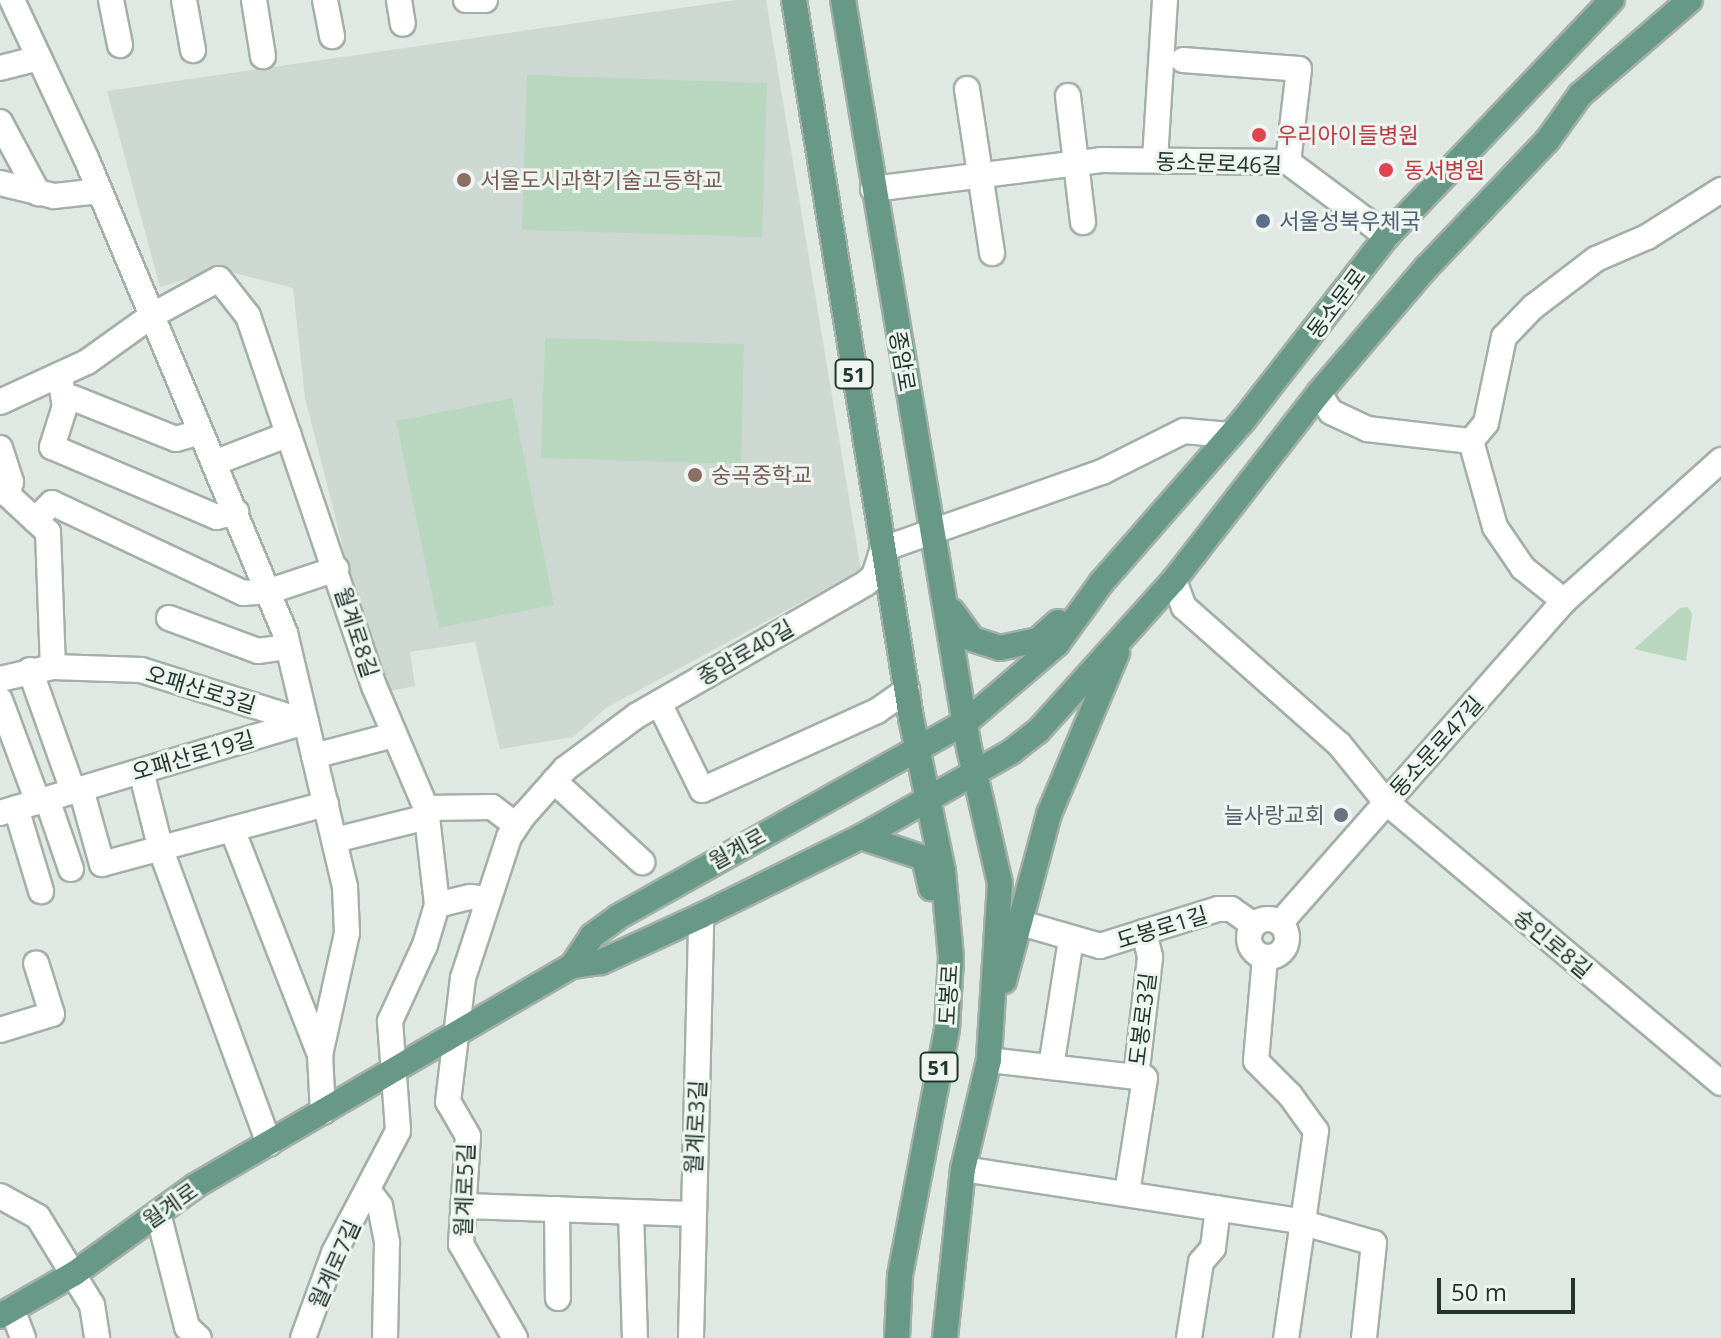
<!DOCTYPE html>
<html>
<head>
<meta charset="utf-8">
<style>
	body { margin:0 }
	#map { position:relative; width:1721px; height:1338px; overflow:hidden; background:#dfe8e3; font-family:"Open Sans","Noto Sans KR",sans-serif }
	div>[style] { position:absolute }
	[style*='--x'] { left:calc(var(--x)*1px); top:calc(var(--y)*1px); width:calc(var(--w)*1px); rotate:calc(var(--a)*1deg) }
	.built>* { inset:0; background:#cdd8d2 }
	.green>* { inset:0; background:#b9d7bf }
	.roads { filter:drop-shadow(2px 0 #a3afa9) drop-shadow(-2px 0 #a3afa9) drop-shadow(0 2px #a3afa9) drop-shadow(0 -2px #a3afa9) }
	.minor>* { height:24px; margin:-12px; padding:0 12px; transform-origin:12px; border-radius:12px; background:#fff }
	.minor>.ring { margin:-12px; padding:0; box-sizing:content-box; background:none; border:24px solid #fff; border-radius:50% }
	.major>* { height:24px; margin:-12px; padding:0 12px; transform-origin:12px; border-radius:12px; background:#689988 }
	.dots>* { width:22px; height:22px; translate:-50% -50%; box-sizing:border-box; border:4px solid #eef5f1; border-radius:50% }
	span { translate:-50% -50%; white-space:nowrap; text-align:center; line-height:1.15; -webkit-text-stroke:6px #eef5f1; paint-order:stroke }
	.shield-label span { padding:2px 6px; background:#eef5f1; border:2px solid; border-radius:6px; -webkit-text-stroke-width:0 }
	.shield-label { font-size:20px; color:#22362f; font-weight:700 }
	.health-label { font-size:22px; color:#be3a42 }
	.left { translate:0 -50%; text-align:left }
	.street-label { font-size:22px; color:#22362f }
	.education-label { font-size:22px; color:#785e54 }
	.service-label { font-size:22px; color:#4e5e75 }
	.worship-label { font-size:22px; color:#5b616d }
	.right { translate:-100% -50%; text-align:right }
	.scale { position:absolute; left:1437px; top:1278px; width:138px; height:36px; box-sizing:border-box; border:4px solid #22362f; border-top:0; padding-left:10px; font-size:24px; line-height:28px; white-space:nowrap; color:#22362f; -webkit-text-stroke:6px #eef5f1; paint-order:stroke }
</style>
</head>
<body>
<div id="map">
	<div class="built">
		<div style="clip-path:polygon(736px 0,766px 0,861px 570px,606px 708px,573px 737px,500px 749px,475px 642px,410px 652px,415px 686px,380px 693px,305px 398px,293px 288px,219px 269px,160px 287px,107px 91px)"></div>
	</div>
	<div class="green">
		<div style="clip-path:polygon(527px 75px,767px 83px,762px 237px,522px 230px)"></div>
		<div style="clip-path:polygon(545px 338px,744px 344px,741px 464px,541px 458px)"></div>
		<div style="clip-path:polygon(512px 398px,554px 605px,439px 628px,396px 421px)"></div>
		<div style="clip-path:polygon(1688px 607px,1692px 614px,1686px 661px,1634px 649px,1680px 608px)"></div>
	</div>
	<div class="roads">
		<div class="minor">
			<div style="--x:12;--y:0;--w:174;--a:64.9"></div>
			<div style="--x:86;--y:158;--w:515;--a:67.27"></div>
			<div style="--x:285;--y:633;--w:261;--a:76.7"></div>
			<div style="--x:345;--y:887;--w:46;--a:87.5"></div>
			<div style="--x:347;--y:933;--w:125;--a:102.5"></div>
			<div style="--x:320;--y:1055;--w:57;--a:87"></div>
			<div style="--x:111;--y:0;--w:46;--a:78.7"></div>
			<div style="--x:184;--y:0;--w:51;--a:79.8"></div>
			<div style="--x:254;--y:0;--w:57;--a:80.9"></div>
			<div style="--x:325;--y:0;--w:37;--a:79"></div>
			<div style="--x:399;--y:0;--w:24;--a:81"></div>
			<div style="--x:466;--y:0;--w:19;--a:0"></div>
			<div style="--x:1183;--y:60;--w:116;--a:4.4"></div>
			<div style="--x:1299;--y:69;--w:94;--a:96.7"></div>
			<div style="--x:0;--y:68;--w:40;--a:-14.4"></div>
			<div style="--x:967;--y:89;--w:166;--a:81.3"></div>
			<div style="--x:1068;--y:96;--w:127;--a:83.2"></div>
			<div style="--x:0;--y:122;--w:81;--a:61.8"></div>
			<div style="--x:1155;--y:159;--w:159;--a:-86.4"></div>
			<div style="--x:0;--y:183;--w:56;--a:13.5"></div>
			<div style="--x:54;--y:196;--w:45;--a:-6.3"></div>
			<div style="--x:873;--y:189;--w:230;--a:-7.2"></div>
			<div style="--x:1101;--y:160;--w:187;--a:0.6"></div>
			<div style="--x:1288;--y:162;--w:124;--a:36.8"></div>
			<div style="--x:60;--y:376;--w:30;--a:81"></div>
			<div style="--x:65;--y:406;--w:43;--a:107.6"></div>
			<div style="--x:52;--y:447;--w:179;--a:23"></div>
			<div style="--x:217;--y:517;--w:20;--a:-15"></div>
			<div style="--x:1319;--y:393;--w:22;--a:58"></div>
			<div style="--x:1331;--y:412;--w:40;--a:25"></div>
			<div style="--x:1367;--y:429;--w:105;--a:6.6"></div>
			<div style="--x:65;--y:400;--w:8;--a:-14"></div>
			<div style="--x:73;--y:398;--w:111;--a:21.7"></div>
			<div style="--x:176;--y:439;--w:25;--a:-16"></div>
			<div style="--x:0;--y:402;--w:96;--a:-24.7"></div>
			<div style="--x:87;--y:362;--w:79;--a:-35.7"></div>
			<div style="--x:151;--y:316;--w:77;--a:-28.6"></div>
			<div style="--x:219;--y:279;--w:47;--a:51.9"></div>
			<div style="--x:248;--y:316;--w:391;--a:71.2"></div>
			<div style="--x:374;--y:686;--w:133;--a:66.9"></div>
			<div style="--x:426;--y:808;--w:98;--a:83.5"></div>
			<div style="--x:437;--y:905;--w:42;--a:106.7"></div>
			<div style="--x:425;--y:945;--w:84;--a:114.7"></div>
			<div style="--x:390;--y:1021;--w:110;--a:85.8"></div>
			<div style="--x:398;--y:1131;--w:138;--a:117.7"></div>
			<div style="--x:334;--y:1253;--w:90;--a:110"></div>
			<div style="--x:1471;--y:441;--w:23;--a:-50"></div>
			<div style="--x:1486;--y:423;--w:88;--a:-78.2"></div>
			<div style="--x:1504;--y:337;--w:42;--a:-46"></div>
			<div style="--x:1533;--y:307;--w:79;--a:-37.3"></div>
			<div style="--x:1596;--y:259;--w:56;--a:-23.3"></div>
			<div style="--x:1647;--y:237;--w:88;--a:-32.4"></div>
			<div style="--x:1471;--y:441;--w:89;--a:74.4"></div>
			<div style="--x:1495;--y:527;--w:50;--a:55.7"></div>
			<div style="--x:1523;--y:568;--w:53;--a:38.8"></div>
			<div style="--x:0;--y:448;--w:36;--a:72"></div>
			<div style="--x:11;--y:482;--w:13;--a:108"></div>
			<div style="--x:7;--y:494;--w:56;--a:42.8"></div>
			<div style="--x:48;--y:532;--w:135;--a:87.9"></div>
			<div style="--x:214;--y:463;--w:80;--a:-21.1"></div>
			<div style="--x:35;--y:520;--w:24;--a:-45"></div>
			<div style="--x:52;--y:503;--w:211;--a:25.2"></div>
			<div style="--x:243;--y:593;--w:27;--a:-4"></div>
			<div style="--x:270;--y:591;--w:70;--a:-18.4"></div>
			<div style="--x:1174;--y:580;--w:29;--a:70"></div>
			<div style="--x:1184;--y:607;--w:207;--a:41.5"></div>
			<div style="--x:1339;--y:744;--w:75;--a:51"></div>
			<div style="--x:1386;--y:802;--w:437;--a:40"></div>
			<div style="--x:169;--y:618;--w:95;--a:20.3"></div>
			<div style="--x:258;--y:651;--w:30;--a:-8"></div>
			<div style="--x:30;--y:670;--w:128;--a:70.4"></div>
			<div style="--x:0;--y:679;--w:54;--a:-12.8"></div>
			<div style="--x:53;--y:667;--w:88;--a:2"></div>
			<div style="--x:141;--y:670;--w:173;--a:17.5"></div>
			<div style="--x:0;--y:700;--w:109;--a:69.6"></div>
			<div style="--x:659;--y:703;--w:97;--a:63.7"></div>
			<div style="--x:702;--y:790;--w:192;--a:-24.3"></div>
			<div style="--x:877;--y:711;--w:37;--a:-35"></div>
			<div style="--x:314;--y:756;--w:83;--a:-14.7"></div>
			<div style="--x:141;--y:771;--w:81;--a:75.8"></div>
			<div style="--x:161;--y:850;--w:313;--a:69.8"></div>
			<div style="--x:554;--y:781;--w:120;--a:42.6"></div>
			<div style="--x:81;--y:789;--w:78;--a:74.4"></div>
			<div style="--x:102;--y:864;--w:232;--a:-15"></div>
			<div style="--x:47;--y:799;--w:74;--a:71.1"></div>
			<div style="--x:16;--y:808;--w:87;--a:73.2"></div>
			<div style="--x:426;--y:808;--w:66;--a:-0.9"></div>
			<div style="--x:492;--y:807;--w:30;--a:37"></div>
			<div style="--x:0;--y:813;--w:319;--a:-16.6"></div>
			<div style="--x:232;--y:829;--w:243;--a:68.7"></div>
			<div style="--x:335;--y:840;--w:95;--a:-14"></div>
			<div style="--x:437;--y:905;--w:34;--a:-14"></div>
			<div style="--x:470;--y:897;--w:18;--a:6"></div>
			<div class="ring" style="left:1249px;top:919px;width:14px;height:14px"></div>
			<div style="--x:1281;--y:922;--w:428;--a:-48.6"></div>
			<div style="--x:1564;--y:601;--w:211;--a:-41.9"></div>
			<div style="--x:1021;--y:923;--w:82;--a:16.2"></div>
			<div style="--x:1100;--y:946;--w:124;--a:-17.4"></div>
			<div style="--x:1218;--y:909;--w:13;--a:0"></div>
			<div style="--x:1231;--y:909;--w:28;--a:35"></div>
			<div style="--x:1265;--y:958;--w:103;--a:95"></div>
			<div style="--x:1256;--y:1061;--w:48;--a:45"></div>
			<div style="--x:1290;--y:1095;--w:44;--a:54.2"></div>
			<div style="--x:1316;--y:1131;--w:209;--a:98.2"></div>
			<div style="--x:0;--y:1030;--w:54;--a:-17.1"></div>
			<div style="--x:52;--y:1014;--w:53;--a:-107.4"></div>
			<div style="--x:989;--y:1060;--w:148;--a:6.6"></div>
			<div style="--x:1051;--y:1067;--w:130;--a:-81.1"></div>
			<div style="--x:963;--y:1169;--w:334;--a:8.8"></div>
			<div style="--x:1293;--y:1220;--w:84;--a:15.9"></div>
			<div style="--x:1374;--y:1243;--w:96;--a:96"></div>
			<div style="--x:369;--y:1191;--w:19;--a:54"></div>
			<div style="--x:380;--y:1206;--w:38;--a:79"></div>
			<div style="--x:387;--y:1243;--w:95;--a:91.2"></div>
			<div style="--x:1127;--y:1193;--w:116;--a:-81.1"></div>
			<div style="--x:1145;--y:1078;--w:9;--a:-174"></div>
			<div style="--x:1136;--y:1077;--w:121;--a:-83.3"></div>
			<div style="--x:1150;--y:957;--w:26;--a:-103"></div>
			<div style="--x:0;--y:1196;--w:43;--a:28.9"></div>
			<div style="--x:38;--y:1217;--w:103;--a:58.5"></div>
			<div style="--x:92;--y:1305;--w:33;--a:81"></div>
			<div style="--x:463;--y:1206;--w:228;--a:2"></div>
			<div style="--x:557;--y:1209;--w:89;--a:89.4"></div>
			<div style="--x:631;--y:1212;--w:126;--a:88.2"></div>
			<div style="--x:158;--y:1213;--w:118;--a:75.7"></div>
			<div style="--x:187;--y:1327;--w:16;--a:43"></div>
			<div style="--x:12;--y:1309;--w:31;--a:69"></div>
			<div style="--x:515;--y:1338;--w:108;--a:-119.9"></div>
			<div style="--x:461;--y:1244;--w:108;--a:-86.3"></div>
			<div style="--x:468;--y:1136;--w:39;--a:-120"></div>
			<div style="--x:448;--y:1102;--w:125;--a:-83.1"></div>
			<div style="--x:463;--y:978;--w:148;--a:-71.9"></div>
			<div style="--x:509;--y:837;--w:27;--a:-56"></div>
			<div style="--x:524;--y:815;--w:62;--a:-48.3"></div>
			<div style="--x:565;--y:769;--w:89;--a:-36.7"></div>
			<div style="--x:636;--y:716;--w:264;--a:-30"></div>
			<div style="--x:865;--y:584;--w:12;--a:-42"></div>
			<div style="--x:874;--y:576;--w:28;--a:-72"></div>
			<div style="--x:883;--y:549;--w:232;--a:-19.4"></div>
			<div style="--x:1102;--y:472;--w:92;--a:-26.6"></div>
			<div style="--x:1184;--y:431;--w:46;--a:5"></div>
			<div style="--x:691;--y:1338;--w:422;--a:-88.6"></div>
			<div style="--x:1189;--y:1338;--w:77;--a:-81"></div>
			<div style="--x:1201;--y:1262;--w:18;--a:-49"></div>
			<div style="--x:1213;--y:1248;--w:40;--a:-82.9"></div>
		</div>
		<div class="major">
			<div style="--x:794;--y:0;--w:727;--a:80.74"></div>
			<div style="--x:911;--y:718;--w:156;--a:78.2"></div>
			<div style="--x:943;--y:871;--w:87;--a:84.7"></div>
			<div style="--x:951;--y:958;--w:71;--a:93.2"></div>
			<div style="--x:947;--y:1029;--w:251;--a:100.8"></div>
			<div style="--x:900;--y:1276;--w:62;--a:92.8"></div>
			<div style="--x:843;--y:0;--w:759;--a:80.44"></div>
			<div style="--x:969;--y:748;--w:139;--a:77.1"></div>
			<div style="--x:1000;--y:883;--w:177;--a:93.6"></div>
			<div style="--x:989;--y:1060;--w:112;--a:103.4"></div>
			<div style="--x:963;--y:1169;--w:170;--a:96.1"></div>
			<div style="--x:952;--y:611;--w:34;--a:54"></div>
			<div style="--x:972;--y:639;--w:29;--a:18"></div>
			<div style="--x:1000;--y:648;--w:39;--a:-12"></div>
			<div style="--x:1038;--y:640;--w:27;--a:-42"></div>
			<div style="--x:861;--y:837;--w:66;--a:18.4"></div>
			<div style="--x:924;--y:858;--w:31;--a:77"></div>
			<div style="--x:572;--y:966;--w:36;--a:-56"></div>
			<div style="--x:592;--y:936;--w:32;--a:-36"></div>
			<div style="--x:618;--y:917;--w:399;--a:-29.3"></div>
			<div style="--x:966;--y:722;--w:120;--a:-40.6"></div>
			<div style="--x:1057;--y:644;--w:75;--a:-54.2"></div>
			<div style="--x:1101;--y:583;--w:215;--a:-48.8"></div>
			<div style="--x:1243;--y:421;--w:234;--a:-52.1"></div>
			<div style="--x:1387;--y:236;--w:326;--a:-46.4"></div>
			<div style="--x:1004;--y:981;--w:173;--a:-74.9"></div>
			<div style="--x:1049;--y:814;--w:175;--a:-67.1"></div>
			<div style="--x:0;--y:1316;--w:86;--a:-29.8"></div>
			<div style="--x:75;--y:1273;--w:148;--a:-35.9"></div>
			<div style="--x:195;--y:1186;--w:436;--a:-30.3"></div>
			<div style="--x:572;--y:966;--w:29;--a:-8"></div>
			<div style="--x:601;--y:962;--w:110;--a:-24.7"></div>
			<div style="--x:701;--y:916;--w:178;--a:-26.3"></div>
			<div style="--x:861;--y:837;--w:172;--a:-29.5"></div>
			<div style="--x:1011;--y:752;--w:34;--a:-38"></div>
			<div style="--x:1038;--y:731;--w:203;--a:-48"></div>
			<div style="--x:1174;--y:580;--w:237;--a:-52.2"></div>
			<div style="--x:1319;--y:393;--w:163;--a:-49.5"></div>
			<div style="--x:1425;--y:269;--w:177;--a:-46.4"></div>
			<div style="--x:1547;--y:141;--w:57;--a:-54.3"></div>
			<div style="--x:1580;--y:95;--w:145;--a:-40.8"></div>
		</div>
	</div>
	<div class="dots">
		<div style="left:1259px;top:135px;background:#e0444e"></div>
		<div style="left:1386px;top:170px;background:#e0444e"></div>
		<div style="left:464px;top:180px;background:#8d6e63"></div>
		<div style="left:1263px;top:221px;background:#5c6f8a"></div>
		<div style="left:695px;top:475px;background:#8d6e63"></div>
		<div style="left:1341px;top:815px;background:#6b7280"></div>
	</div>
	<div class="shield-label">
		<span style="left:854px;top:374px">51</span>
		<span style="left:939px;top:1067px">51</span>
	</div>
	<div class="health-label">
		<span class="left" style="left:1277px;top:135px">우리아이들병원</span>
		<span class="left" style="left:1404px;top:170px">동서병원</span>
	</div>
	<div class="street-label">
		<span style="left:1219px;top:163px;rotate:2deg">동소문로46길</span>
		<span style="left:1336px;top:303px;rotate:-53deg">동소문로</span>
		<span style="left:903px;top:361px;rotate:80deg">종암로</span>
		<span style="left:357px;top:632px;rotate:72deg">월계로8길</span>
		<span style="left:745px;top:652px;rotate:-30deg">종암로40길</span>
		<span style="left:201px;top:689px;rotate:17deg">오패산로3길</span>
		<span style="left:1436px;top:746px;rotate:-48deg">동소문로47길</span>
		<span style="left:193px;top:755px;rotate:-16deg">오패산로19길</span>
		<span style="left:737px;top:848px;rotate:-29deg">월계로</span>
		<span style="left:1162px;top:927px;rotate:-17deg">도봉로1길</span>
		<span style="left:1553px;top:943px;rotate:40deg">숭인로8길</span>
		<span style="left:948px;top:995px;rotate:-87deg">도봉로</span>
		<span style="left:1142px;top:1019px;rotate:-83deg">도봉로3길</span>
		<span style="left:695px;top:1127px;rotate:-87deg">월계로3길</span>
		<span style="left:464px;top:1190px;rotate:-88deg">월계로5길</span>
		<span style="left:170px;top:1205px;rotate:-35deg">월계로</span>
		<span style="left:334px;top:1264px;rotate:-66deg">월계로7길</span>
	</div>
	<div class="education-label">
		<span class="left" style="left:480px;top:180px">서울도시과학기술고등학교</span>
		<span class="left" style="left:711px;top:475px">숭곡중학교</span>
	</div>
	<div class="service-label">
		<span class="left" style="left:1279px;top:221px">서울성북우체국</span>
	</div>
	<div class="worship-label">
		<span class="right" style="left:1325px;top:815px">늘사랑교회</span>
	</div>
	<div class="scale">50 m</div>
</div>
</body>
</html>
